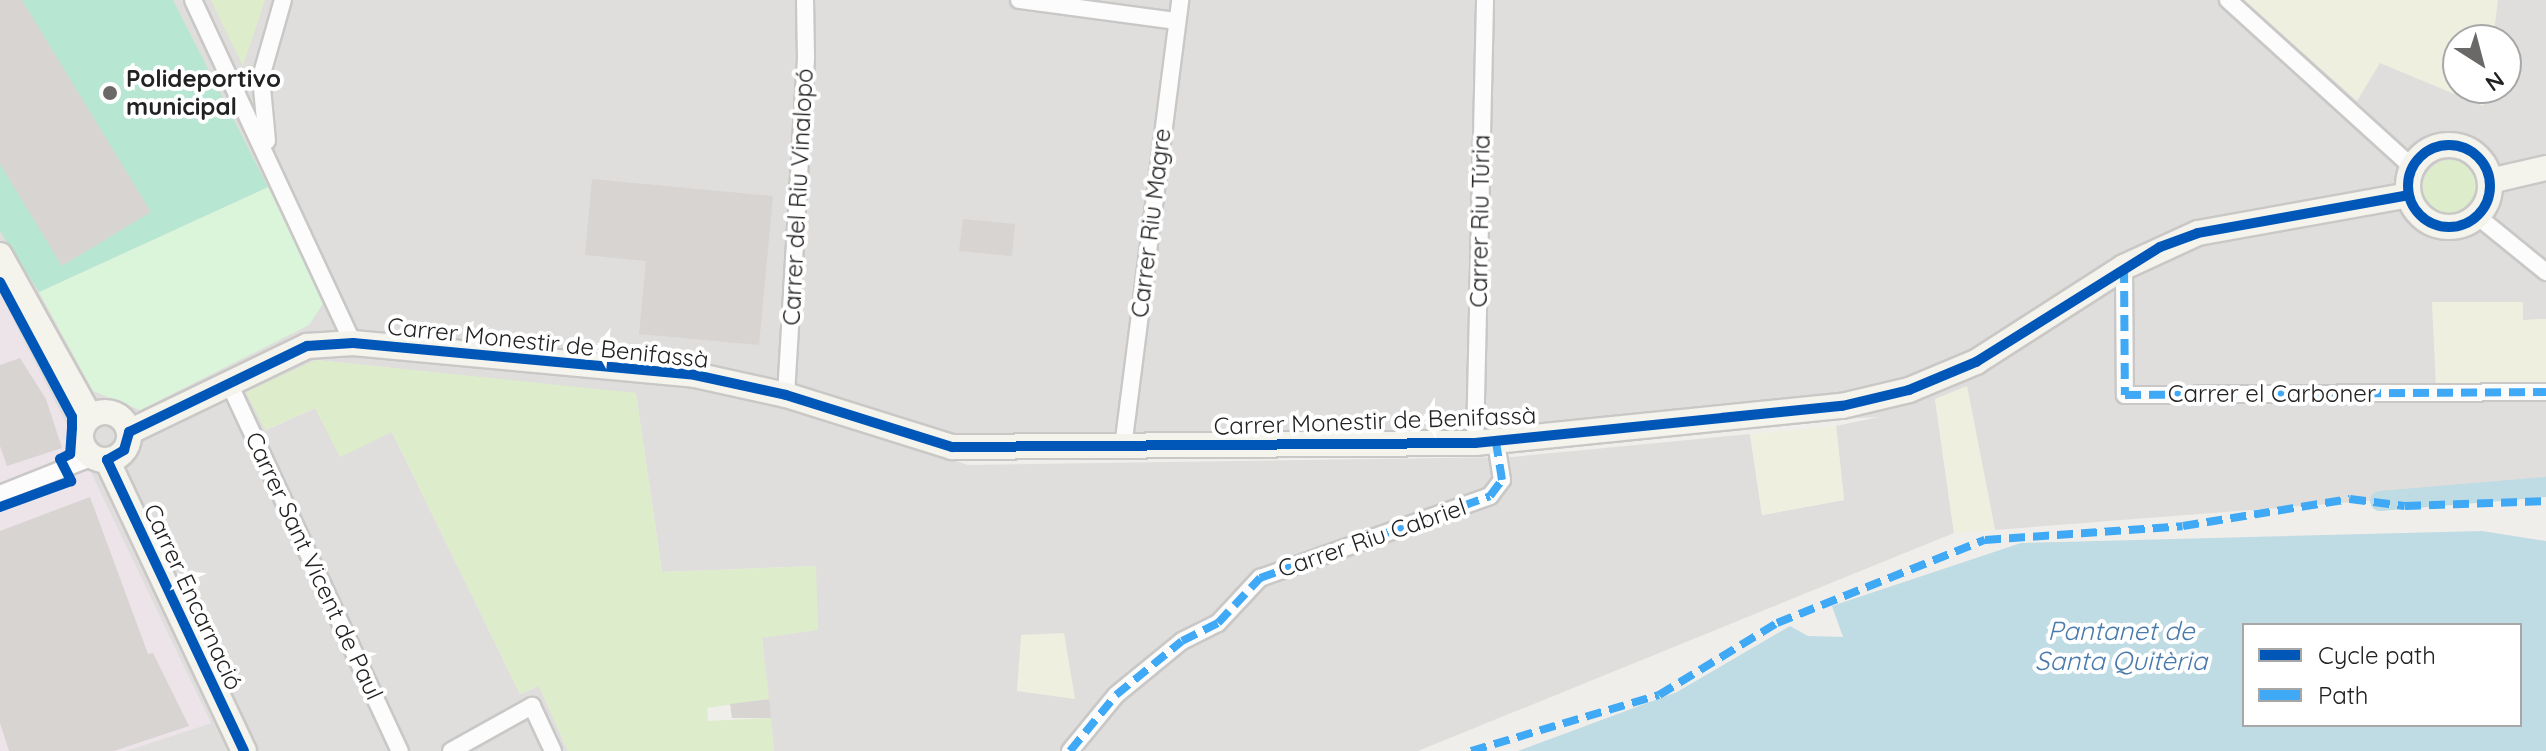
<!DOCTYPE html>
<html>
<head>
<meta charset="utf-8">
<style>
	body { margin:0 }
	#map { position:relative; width:2546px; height:751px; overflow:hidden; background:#f0eeeb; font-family:Quicksand,sans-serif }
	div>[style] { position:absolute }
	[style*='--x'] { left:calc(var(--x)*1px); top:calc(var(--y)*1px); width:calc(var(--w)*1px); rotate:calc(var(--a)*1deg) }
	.residential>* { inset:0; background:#dfdedc }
	.industrial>* { inset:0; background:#ede4e9 }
	.farmland>* { inset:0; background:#efefdf }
	.grass>* { inset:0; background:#ddeccb }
	.round { border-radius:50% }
	.park>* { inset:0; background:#daf5da }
	.pitch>* { inset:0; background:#b7e6d2 }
	.water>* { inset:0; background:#bfdbe3 }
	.canal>* { height:20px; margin:-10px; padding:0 10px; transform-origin:10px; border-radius:10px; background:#bfdbe3 }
	.building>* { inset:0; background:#d7d4d2 }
	.roads { filter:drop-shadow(2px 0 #c9c8c7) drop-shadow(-2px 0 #c9c8c7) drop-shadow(0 2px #c9c8c7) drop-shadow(0 -2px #c9c8c7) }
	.street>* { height:16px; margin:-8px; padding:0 8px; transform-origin:8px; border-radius:8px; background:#fdfcfc }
	.secondary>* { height:24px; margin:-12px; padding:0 12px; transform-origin:12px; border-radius:12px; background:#f4f4ed }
	.secondary>.ring { margin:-12px; padding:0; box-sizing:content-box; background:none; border:24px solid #f4f4ed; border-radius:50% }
	.quiet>* { height:8px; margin-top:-4px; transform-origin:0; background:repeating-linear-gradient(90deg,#3fa9f5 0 16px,transparent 0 24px) }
	.cycleway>* { height:10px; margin:-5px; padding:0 5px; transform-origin:5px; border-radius:5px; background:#0057b8 }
	.cycleway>.ring { margin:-5px; padding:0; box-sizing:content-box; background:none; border:10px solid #0057b8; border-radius:50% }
	.dots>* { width:22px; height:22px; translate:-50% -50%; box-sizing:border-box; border:4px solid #fff; border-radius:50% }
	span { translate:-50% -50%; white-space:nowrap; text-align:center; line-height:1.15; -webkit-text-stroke:8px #fff; paint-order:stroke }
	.poi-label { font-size:24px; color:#222; font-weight:700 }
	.left { translate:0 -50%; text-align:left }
	.street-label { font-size:24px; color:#222 }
	.water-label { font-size:26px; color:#4a7aab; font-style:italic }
	.legend { position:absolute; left:2242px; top:623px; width:280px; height:104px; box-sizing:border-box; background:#fff; border:2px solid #a7a7a7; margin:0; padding:10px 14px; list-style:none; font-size:24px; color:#222 }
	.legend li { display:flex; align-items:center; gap:16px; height:40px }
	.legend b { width:40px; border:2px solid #a7a7a7 }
	.north { position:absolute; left:2442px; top:24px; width:80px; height:80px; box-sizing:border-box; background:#fff; border:2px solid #a7a7a7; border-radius:50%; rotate:144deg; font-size:22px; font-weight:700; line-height:32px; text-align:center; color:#222 }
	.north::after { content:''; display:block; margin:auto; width:28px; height:36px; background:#6a6968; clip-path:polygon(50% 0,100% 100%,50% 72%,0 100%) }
</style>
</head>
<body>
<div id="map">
	<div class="residential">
		<div style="clip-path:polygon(evenodd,0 0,2546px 0,2546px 319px,2523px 320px,2523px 302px,2432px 303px,2546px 385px,2546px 487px,1995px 530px,1967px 387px,1935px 399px,1954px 533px,1418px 751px,774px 751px,762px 638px,816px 566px,662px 572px,636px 394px,316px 360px,266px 430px,315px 408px,392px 432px,520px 694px,539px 686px,568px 751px,125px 751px,211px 723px,0 294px,0 0,2458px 40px,2506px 40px,2506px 88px,2458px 88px,2458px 40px,0 0,1879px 417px,1836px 426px,1844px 500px,1762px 515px,1750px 434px,1512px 457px,968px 465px,953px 460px,1879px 417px)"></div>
	</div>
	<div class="industrial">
		<div style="clip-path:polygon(0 294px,87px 464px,211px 723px,125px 751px,0 751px)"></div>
	</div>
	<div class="farmland">
		<div style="clip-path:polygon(2244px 0,2498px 0,2493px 40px,2458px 40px,2458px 88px,2486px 88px,2483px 106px,2380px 63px,2357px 101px)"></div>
		<div style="clip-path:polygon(2432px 302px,2523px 302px,2523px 320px,2546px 319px,2546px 385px,2436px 388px)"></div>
		<div style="clip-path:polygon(1967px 386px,1995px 530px,1954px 533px,1935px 399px)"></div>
		<div style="clip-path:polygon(1836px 426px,1844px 500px,1762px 515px,1750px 434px)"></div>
		<div style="clip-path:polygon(1064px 633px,1075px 699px,1017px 691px,1021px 635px)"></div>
	</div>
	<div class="grass">
		<div style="clip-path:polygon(211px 0,265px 0,243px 66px,222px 23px)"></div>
		<div class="round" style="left:2423px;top:160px;width:54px;height:54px"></div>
		<div style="clip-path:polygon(316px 360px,636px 393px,662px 572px,816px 566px,818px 630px,762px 638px,769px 699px,707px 708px,708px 721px,771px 718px,774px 751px,568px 751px,539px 686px,520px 694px,392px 432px,340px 457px,315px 408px,265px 430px,246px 392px)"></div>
	</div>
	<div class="park">
		<div style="clip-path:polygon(268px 187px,324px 302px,309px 325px,140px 410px,93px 391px,39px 292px)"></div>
	</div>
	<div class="pitch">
		<div style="clip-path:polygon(0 0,173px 0,268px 187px,39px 292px,0 231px)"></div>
	</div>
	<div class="water">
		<div style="clip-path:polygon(evenodd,2482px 531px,2546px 541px,2546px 751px,1518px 751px,1677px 692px,1790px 626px,1808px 636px,1843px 637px,1832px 606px,2021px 543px,2482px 531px,2244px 625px,2520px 625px,2520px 725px,2244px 725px,2244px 625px)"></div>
	</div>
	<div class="canal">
		<div style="--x:2380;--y:501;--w:167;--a:-4.8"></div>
	</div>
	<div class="building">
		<div style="clip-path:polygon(0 0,22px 0,151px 212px,62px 266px,0 164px)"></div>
		<div style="clip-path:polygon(592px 179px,773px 196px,759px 345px,639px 334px,646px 261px,585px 255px)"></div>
		<div style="clip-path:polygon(963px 219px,1015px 224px,1012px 256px,959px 251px)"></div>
		<div style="clip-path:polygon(20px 358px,46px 399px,62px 448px,7px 466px,0 446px,0 365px)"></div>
		<div style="clip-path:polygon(90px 497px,148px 654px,153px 653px,189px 726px,114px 751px,9px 751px,0 723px,0 531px)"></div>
		<div style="clip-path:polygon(769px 699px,771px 718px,732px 718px,730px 704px)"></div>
	</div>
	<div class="roads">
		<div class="street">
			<div style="--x:193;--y:0;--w:378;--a:65"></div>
			<div style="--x:1019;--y:0;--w:159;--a:7.6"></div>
			<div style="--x:2228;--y:0;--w:250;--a:42.2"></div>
			<div style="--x:267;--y:141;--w:64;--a:-95.4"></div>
			<div style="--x:261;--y:77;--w:80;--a:-74.1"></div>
			<div style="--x:2477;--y:216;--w:89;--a:39.1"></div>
			<div style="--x:2124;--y:267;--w:128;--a:89.6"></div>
			<div style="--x:2125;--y:395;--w:421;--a:-0.4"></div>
			<div style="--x:228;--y:381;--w:408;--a:65.1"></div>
			<div style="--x:786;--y:395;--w:339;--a:-86.6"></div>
			<div style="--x:806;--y:57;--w:57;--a:-91"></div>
			<div style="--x:1475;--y:443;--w:443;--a:-88.7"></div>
			<div style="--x:1123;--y:447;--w:451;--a:-82.7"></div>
			<div style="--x:0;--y:494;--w:100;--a:-21.7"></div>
			<div style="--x:451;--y:751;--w:93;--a:-29.1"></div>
			<div style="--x:532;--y:706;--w:50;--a:65"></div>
			<div style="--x:1070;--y:751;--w:72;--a:-50.6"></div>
			<div style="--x:1116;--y:695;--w:85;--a:-39.3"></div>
			<div style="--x:1182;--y:641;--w:40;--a:-26.6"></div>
			<div style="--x:1218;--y:623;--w:62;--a:-47"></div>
			<div style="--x:1260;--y:578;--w:244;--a:-19.6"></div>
			<div style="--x:1490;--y:496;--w:20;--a:-53"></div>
			<div style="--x:1502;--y:480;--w:39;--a:-99"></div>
		</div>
		<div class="secondary">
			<div class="ring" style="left:2408px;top:145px;width:58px;height:58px"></div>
			<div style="--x:2490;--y:181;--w:57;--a:-13.1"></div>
			<div style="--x:0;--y:255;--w:185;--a:60.9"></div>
			<div class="ring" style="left:81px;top:412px;width:24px;height:24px"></div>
			<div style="--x:129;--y:432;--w:198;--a:-25.8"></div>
			<div style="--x:307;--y:346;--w:46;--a:-3.7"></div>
			<div style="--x:353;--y:343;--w:343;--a:5.3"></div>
			<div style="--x:695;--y:375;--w:93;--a:12.4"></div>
			<div style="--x:786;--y:395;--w:174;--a:17.4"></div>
			<div style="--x:952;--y:447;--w:523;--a:-0.44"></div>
			<div style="--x:1475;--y:443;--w:369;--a:-5.8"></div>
			<div style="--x:1842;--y:406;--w:69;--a:-13.4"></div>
			<div style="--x:1909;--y:390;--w:73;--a:-22.7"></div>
			<div style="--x:1976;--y:362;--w:176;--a:-32.7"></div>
			<div style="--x:2124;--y:267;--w:81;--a:-24.7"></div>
			<div style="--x:2198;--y:233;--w:214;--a:-10.2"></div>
			<div style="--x:107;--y:460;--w:322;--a:64.8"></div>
		</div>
	</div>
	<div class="quiet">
		<div style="--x:2124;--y:267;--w:128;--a:89.6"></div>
		<div style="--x:2125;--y:395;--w:421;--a:-0.4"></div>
		<div style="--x:1070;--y:751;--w:72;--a:-50.6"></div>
		<div style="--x:1116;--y:695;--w:85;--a:-39.3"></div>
		<div style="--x:1182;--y:641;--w:40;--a:-26.6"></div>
		<div style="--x:1218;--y:623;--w:62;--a:-47"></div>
		<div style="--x:1260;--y:578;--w:244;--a:-19.6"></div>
		<div style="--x:1490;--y:496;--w:20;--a:-53"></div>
		<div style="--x:1502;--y:480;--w:39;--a:-99"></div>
		<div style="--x:1471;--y:751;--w:196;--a:-16.6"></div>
		<div style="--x:1659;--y:695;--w:138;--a:-31.4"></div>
		<div style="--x:1777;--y:623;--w:224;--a:-21.8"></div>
		<div style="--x:1985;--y:540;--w:198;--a:-4"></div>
		<div style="--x:2183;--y:526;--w:169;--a:-9.2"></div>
		<div style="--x:2350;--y:499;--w:55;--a:7.3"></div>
		<div style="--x:2405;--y:506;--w:141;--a:-2"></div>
	</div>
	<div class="cycleway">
		<div class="ring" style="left:2408px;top:145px;width:72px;height:72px"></div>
		<div style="--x:0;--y:282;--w:153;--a:61.9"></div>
		<div style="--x:72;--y:417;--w:11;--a:90"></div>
		<div style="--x:72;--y:428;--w:26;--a:94"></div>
		<div style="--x:70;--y:454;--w:11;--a:153"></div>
		<div style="--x:60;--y:459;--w:25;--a:63"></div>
		<div style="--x:71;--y:481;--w:76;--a:159.9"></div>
		<div style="--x:244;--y:751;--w:322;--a:-115.2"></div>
		<div style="--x:107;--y:460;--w:20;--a:-30"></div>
		<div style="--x:124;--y:450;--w:19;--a:-74"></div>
		<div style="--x:129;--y:432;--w:198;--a:-25.8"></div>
		<div style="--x:307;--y:346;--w:46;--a:-3.7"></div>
		<div style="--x:353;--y:343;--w:343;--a:5.3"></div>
		<div style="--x:695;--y:375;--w:93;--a:12.4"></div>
		<div style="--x:786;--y:395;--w:174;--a:17.4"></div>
		<div style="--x:952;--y:447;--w:523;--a:-0.44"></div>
		<div style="--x:1475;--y:443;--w:369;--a:-5.8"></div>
		<div style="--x:1842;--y:406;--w:69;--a:-13.4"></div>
		<div style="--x:1909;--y:390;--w:73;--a:-22.7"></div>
		<div style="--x:1976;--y:362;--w:217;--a:-32"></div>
		<div style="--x:2160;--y:247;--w:40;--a:-20.2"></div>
		<div style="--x:2198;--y:233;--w:214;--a:-10.2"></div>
	</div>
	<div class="dots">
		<div style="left:110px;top:93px;background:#6a6968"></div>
	</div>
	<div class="poi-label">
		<span class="left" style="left:126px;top:93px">Polideportivo<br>municipal</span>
	</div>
	<div class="street-label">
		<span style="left:798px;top:197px;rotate:-87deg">Carrer del Riu Vinalopó</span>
		<span style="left:1480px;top:221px;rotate:-89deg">Carrer Riu Túria</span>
		<span style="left:1151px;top:223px;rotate:-83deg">Carrer Riu Magre</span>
		<span style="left:548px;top:343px;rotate:6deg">Carrer Monestir de Benifassà</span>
		<span style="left:2272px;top:394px">Carrer el Carboner</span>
		<span style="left:1375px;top:421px;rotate:-2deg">Carrer Monestir de Benifassà</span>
		<span style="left:1372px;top:538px;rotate:-19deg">Carrer Riu Cabriel</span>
		<span style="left:314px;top:566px;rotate:65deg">Carrer Sant Vicent de Paul</span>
		<span style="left:193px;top:597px;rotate:65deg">Carrer Encarnació</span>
	</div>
	<div class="water-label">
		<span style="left:2121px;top:646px">Pantanet de<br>Santa Quitèria</span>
	</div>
	<ul class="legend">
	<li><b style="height:10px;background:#0057b8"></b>Cycle path</li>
	<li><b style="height:10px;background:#3fa9f5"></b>Path</li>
	</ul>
	<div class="north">N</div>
</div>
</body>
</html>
